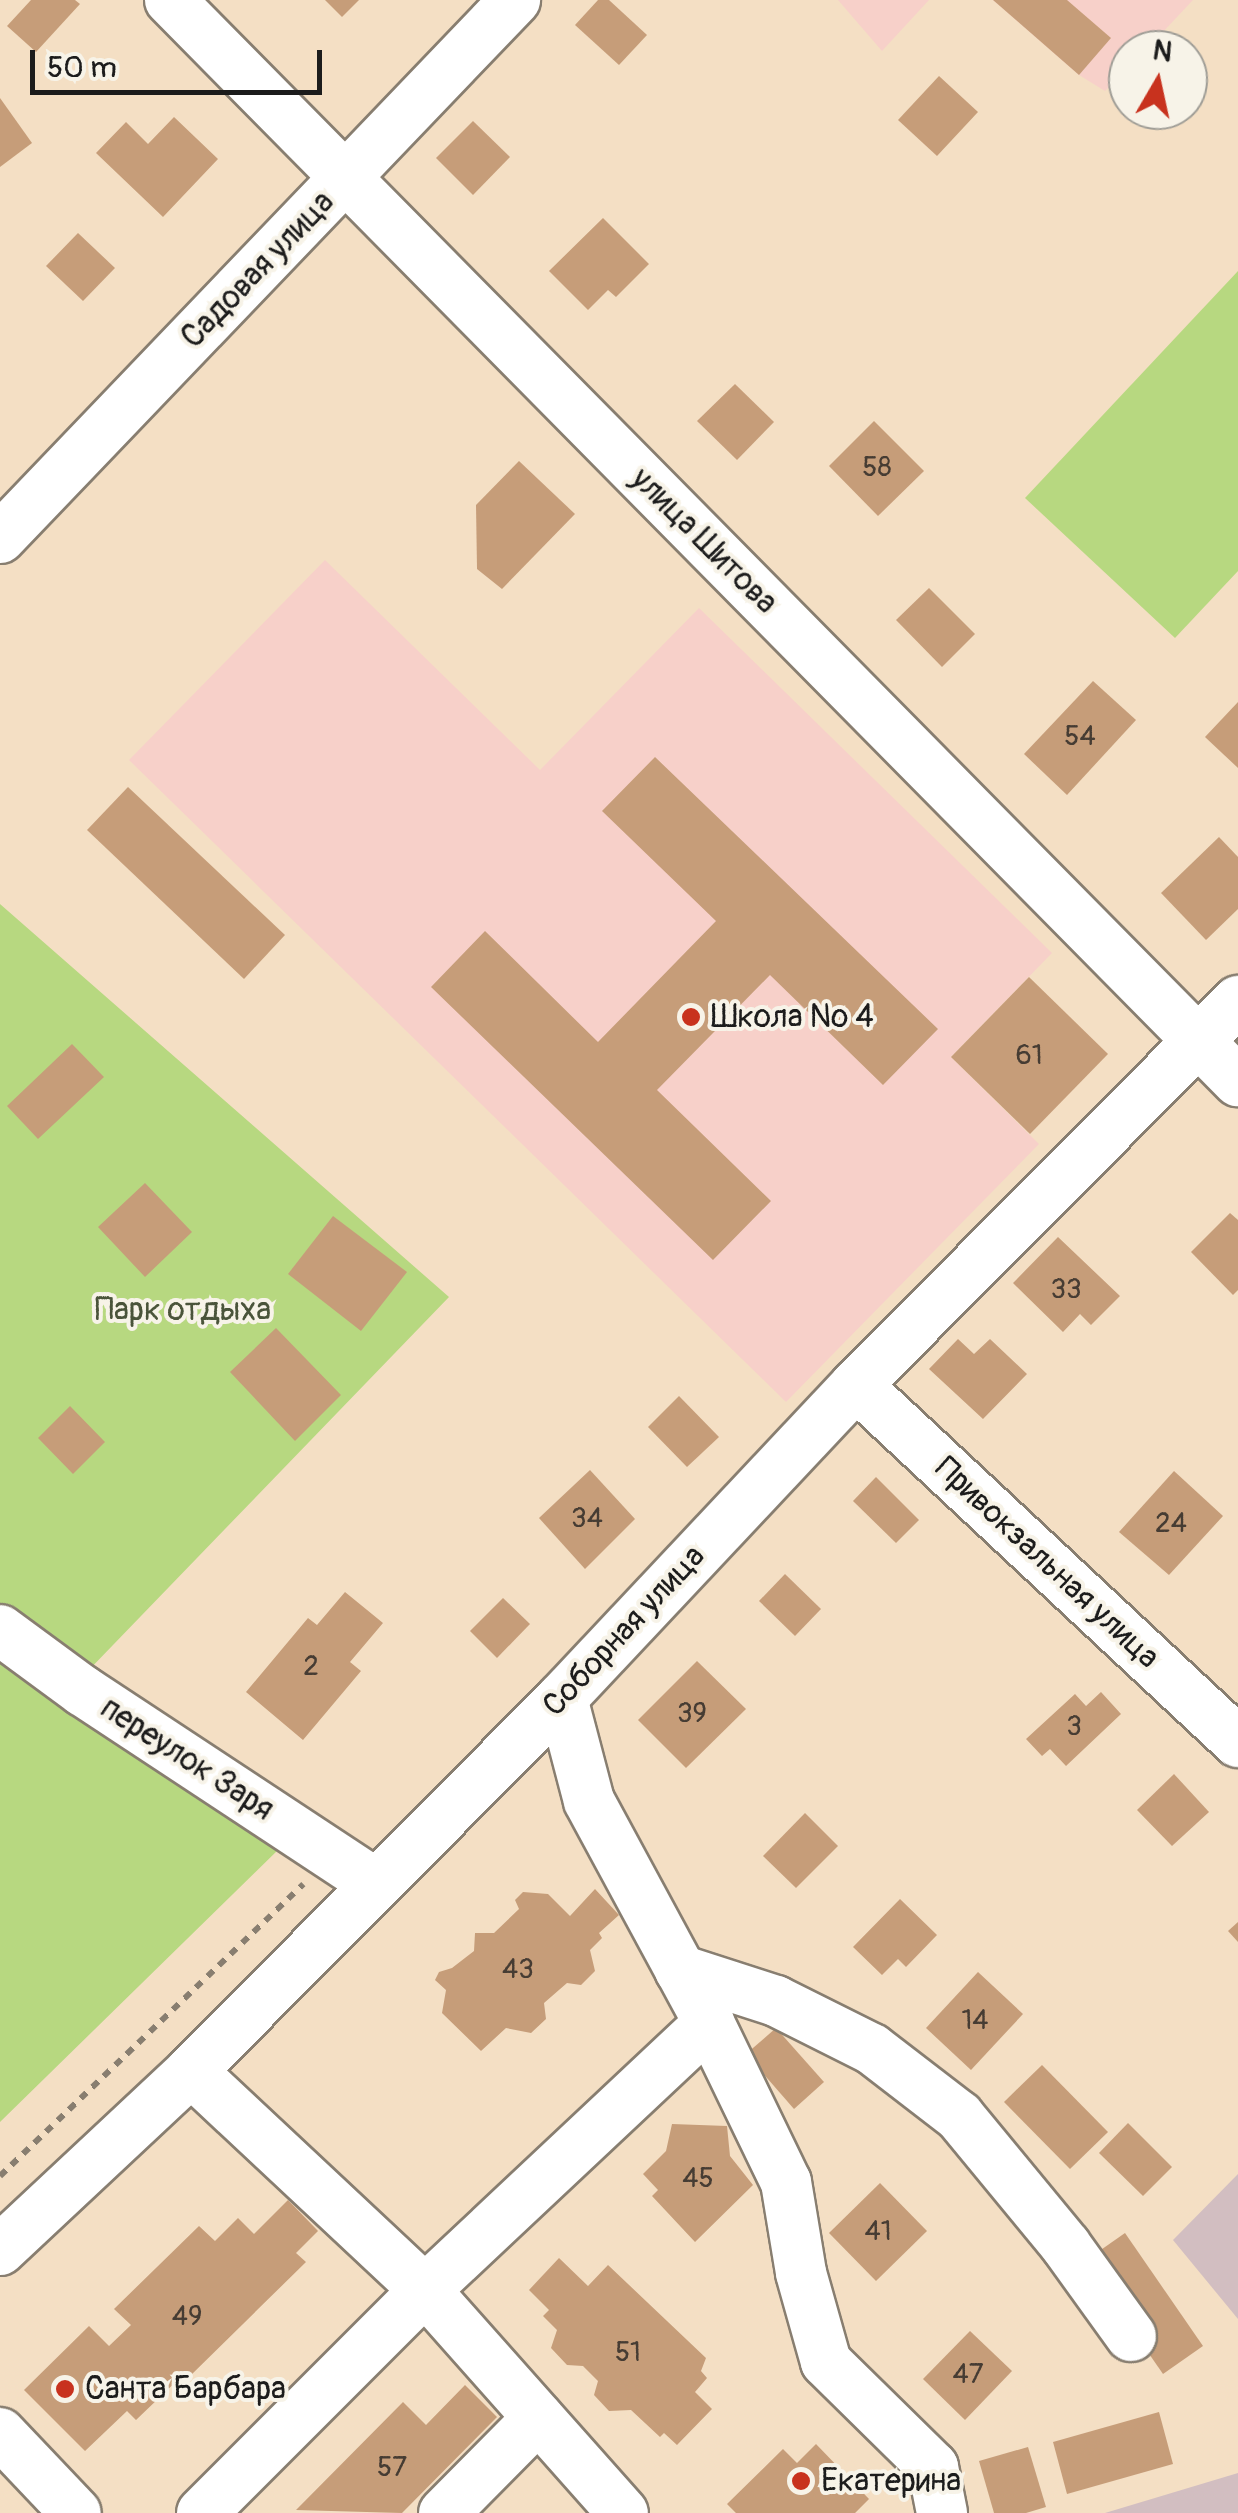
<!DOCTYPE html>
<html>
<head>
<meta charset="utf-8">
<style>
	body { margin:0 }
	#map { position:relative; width:1238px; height:2513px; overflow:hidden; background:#f4dfc4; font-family:Pangolin,sans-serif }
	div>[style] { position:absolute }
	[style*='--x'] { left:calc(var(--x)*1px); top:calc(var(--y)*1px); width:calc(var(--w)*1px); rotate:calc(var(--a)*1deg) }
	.built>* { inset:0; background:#f7d0c9 }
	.industrial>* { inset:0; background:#d2bec1 }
	.green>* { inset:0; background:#b7d880 }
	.building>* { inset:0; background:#c69d79 }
	.path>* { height:6px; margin-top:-3px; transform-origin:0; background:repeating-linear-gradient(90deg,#887e70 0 8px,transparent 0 16px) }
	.roads { filter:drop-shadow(2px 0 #887e70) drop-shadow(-2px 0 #887e70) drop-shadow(0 2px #887e70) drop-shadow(0 -2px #887e70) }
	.minor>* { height:50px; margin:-25px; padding:0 25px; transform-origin:25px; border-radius:25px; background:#fff }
	.dots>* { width:28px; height:28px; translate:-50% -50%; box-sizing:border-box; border:5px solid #f7f3e8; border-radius:50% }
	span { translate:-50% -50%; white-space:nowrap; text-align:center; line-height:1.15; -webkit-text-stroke:8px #f7f3e8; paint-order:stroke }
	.number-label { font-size:28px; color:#463c33 }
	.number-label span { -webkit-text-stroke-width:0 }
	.street-label { font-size:32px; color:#1c1c1c }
	.poi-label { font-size:32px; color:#1c1c1c }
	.left { translate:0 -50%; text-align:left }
	.park-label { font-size:32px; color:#4a543a }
	.north { position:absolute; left:1108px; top:30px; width:100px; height:100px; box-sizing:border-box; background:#f7f3e8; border:2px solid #9f9d96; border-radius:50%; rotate:9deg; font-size:28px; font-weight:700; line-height:40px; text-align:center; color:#1c1c1c }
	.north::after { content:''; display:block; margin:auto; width:35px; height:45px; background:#c8321e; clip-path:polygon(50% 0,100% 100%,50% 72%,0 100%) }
	.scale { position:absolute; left:30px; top:50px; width:292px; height:45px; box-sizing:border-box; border:5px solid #1c1c1c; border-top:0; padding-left:12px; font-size:30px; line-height:35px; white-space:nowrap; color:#1c1c1c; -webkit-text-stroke:8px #f7f3e8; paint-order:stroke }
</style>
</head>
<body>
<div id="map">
	<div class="built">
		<div style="clip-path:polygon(838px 0,929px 0,882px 51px)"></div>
		<div style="clip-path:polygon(993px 0,1193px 0,1146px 50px,1128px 50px,1128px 69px,1105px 91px,1079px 75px)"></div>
		<div style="clip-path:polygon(325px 560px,540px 770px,699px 608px,1052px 953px,951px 1057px,1039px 1144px,786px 1402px,129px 760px)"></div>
	</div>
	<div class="industrial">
		<div style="clip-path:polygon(1238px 2174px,1238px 2319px,1173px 2240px)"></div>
		<div style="clip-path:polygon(1238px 2473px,1238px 2513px,1105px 2513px)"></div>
	</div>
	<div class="green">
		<div style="clip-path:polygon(1238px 271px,1238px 571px,1175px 638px,1025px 498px)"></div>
		<div style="clip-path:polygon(0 904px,449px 1297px,57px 1703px,280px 1848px,0 2122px)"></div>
	</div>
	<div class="building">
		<div style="clip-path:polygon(31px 0,75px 0,80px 4px,36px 52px,7px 26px)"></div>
		<div style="clip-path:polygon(325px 0,359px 0,342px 17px)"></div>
		<div style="clip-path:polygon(598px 0,609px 0,647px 35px,619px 65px,575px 25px)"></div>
		<div style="clip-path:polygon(993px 0,1067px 0,1111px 38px,1079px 75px)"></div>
		<div style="clip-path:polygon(939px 76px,978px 112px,937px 156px,898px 120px)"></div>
		<div style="clip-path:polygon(0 98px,32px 143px,0 167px)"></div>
		<div style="clip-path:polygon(174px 117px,218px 159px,163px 217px,96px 153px,126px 122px,148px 144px)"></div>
		<div style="clip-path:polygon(473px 121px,510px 157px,473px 195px,436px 158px)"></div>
		<div style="clip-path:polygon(603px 218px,649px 264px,616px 297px,608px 290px,588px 310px,549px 271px)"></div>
		<div style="clip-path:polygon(78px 233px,115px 268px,83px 301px,46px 266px)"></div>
		<div style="clip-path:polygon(735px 384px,774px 422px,737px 460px,697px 421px)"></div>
		<div style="clip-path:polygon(874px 421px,924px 471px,878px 516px,829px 466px)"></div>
		<div style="clip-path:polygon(519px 461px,575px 514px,502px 589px,477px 569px,476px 505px)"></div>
		<div style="clip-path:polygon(929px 588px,975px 634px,942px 667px,896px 620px)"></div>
		<div style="clip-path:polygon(1093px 681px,1136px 720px,1067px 795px,1024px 754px)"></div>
		<div style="clip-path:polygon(1238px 702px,1238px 768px,1205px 737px)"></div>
		<div style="clip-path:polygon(655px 757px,938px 1029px,883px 1085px,770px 975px,657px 1090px,771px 1201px,713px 1260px,431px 987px,485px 931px,598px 1042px,716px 921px,602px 811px)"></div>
		<div style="clip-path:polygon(128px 787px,285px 935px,244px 979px,87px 830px)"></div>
		<div style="clip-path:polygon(1219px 837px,1238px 857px,1238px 909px,1206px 940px,1161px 893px)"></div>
		<div style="clip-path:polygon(1029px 977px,1108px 1054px,1030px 1134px,951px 1057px)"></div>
		<div style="clip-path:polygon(72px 1044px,104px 1077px,38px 1139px,7px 1106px)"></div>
		<div style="clip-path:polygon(145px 1183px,192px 1232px,145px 1277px,98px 1227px)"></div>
		<div style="clip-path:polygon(1230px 1213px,1238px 1220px,1238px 1290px,1233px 1295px,1191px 1252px)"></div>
		<div style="clip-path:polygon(333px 1216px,407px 1272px,361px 1331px,288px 1274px)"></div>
		<div style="clip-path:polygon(1058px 1237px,1120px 1296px,1091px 1325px,1080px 1314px,1063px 1332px,1013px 1283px)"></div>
		<div style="clip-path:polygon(276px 1328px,341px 1395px,295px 1441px,230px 1372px)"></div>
		<div style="clip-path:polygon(958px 1339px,974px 1354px,990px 1339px,1027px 1374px,983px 1419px,929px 1369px)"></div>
		<div style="clip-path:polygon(679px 1396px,719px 1437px,687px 1467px,648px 1427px)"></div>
		<div style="clip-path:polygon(70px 1406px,105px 1442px,73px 1474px,38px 1438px)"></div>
		<div style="clip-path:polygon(590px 1470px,635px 1519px,585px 1569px,539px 1518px)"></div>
		<div style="clip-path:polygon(1174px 1471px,1223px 1516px,1169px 1575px,1119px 1532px)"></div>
		<div style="clip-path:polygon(876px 1477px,919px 1520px,896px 1543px,853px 1501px)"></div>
		<div style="clip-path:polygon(785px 1574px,821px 1609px,795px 1636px,759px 1601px)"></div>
		<div style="clip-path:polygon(345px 1592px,383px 1623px,350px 1662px,361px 1671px,303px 1740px,246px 1692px,308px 1618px,317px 1625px)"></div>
		<div style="clip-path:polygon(503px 1598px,530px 1624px,497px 1658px,470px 1631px)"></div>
		<div style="clip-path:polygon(697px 1661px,746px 1709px,686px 1768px,638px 1720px)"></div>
		<div style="clip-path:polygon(1101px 1692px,1121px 1714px,1066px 1766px,1050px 1749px,1042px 1756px,1026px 1739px,1075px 1694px,1086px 1706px)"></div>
		<div style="clip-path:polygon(1174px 1774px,1209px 1812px,1172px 1846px,1137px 1810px)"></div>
		<div style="clip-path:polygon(805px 1813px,838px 1846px,796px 1888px,763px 1856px)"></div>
		<div style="clip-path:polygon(595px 1889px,619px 1915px,599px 1933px,602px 1938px,590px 1950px,595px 1971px,581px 1985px,567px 1983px,544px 2003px,546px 2019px,531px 2033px,506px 2028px,481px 2051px,442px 2013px,446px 1990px,435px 1980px,439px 1972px,452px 1968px,474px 1951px,475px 1933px,494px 1933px,519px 1909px,515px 1900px,523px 1892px,548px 1894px,570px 1916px)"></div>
		<div style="clip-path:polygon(900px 1899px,937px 1935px,906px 1967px,898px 1959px,882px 1975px,853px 1947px)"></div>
		<div style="clip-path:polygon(1238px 1922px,1238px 1942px,1228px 1931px)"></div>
		<div style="clip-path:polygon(978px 1972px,1023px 2014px,971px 2070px,926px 2028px)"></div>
		<div style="clip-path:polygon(776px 2028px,824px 2082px,794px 2109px,746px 2054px)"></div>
		<div style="clip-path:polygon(1042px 2065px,1108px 2132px,1070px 2169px,1004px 2102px)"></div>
		<div style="clip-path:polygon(1128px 2123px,1172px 2167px,1143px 2196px,1099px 2153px)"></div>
		<div style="clip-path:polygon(672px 2124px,727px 2126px,730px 2156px,753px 2185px,695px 2242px,652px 2196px,658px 2190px,643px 2174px,666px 2151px)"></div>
		<div style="clip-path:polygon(880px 2183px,927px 2231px,876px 2281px,829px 2233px)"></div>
		<div style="clip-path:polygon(288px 2200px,318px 2231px,296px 2253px,306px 2262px,189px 2377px,185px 2373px,136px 2420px,127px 2411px,85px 2451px,24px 2390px,89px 2326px,109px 2346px,131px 2325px,114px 2309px,199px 2226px,215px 2241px,238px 2218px,254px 2234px)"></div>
		<div style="clip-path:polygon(1125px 2233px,1203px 2346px,1163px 2374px,1085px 2261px)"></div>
		<div style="clip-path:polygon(559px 2258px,588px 2286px,608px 2265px,706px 2358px,701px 2371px,707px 2378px,695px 2392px,712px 2409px,677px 2445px,664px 2433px,660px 2437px,631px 2410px,609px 2411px,594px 2395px,598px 2381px,583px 2366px,567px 2365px,551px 2348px,557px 2330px,543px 2316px,549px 2310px,529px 2290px)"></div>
		<div style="clip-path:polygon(970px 2331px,1012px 2371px,965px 2420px,923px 2379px)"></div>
		<div style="clip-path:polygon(465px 2385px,497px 2417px,402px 2513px,296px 2510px,403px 2402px,426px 2425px)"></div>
		<div style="clip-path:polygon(1159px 2412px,1173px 2464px,1067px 2494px,1053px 2442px)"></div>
		<div style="clip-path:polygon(816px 2444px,869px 2499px,855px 2513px,736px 2513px,727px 2504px,783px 2449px,797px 2463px)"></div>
		<div style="clip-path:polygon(1028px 2447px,1046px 2507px,1026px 2513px,994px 2513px,979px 2461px)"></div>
	</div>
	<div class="path">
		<div style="--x:0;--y:2176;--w:421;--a:-43.9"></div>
	</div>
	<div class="roads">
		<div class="minor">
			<div style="--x:170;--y:0;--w:1520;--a:45.35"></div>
			<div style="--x:0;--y:538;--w:745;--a:-46.25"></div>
			<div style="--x:856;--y:1385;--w:523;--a:43.06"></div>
			<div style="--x:0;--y:1630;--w:103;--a:36.3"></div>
			<div style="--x:83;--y:1691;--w:351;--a:33.4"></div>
			<div style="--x:562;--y:1698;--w:106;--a:75.3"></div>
			<div style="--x:589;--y:1801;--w:252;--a:61.6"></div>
			<div style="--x:709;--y:2023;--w:177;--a:64.2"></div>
			<div style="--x:786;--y:2182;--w:92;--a:80.6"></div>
			<div style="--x:801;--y:2273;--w:92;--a:74.3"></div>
			<div style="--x:826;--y:2362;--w:150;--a:44.5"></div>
			<div style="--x:933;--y:2467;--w:47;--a:78.9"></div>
			<div style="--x:680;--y:1970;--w:101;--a:17.9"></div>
			<div style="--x:776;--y:2001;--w:107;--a:26.6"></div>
			<div style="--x:872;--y:2049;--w:110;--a:37.6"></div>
			<div style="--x:959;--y:2116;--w:168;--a:50.5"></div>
			<div style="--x:1066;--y:2246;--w:111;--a:54.2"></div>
			<div style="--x:191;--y:2071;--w:320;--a:43.1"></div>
			<div style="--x:425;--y:2290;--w:390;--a:-43.2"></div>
			<div style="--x:0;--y:2250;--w:262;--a:-43.1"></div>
			<div style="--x:191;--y:2071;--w:526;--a:-45.15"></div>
			<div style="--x:562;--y:1698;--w:429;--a:-46.8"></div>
			<div style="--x:856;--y:1385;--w:542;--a:-45.15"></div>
			<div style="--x:0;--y:2433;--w:110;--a:46.5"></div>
			<div style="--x:202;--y:2513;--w:315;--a:-45"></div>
			<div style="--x:425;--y:2290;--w:298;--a:48.4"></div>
			<div style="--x:444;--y:2513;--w:134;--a:-45.3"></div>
		</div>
	</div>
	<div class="dots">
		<div style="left:691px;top:1017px;background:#c8321e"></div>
		<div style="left:65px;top:2389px;background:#c8321e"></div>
		<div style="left:801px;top:2481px;background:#c8321e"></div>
	</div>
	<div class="number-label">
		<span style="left:877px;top:468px">58</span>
		<span style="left:1080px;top:737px">54</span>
		<span style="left:1029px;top:1056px">61</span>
		<span style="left:1066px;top:1290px">33</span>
		<span style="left:587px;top:1519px">34</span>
		<span style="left:1171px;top:1524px">24</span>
		<span style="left:311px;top:1667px">2</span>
		<span style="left:692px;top:1714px">39</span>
		<span style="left:1074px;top:1727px">3</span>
		<span style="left:518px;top:1970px">43</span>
		<span style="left:975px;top:2021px">14</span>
		<span style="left:698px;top:2179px">45</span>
		<span style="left:878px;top:2232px">41</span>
		<span style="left:187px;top:2317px">49</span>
		<span style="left:628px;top:2353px">51</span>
		<span style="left:968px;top:2375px">47</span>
		<span style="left:392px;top:2468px">57</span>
	</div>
	<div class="street-label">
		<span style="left:258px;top:270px;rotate:-46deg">Садовая улица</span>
		<span style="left:704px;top:541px;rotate:45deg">улица Шитова</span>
		<span style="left:1047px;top:1563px;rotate:43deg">Привокзальная улица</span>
		<span style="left:624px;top:1631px;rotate:-47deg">Соборная улица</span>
		<span style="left:187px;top:1759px;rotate:33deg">переулок Заря</span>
	</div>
	<div class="poi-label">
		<span class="left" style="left:711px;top:1017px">Школа № 4</span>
		<span class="left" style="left:85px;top:2389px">Санта Барбара</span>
		<span class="left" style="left:821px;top:2481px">Екатерина</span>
	</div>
	<div class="park-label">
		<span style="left:183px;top:1310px">Парк отдыха</span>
	</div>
	<div class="north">N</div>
	<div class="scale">50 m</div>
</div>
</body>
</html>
